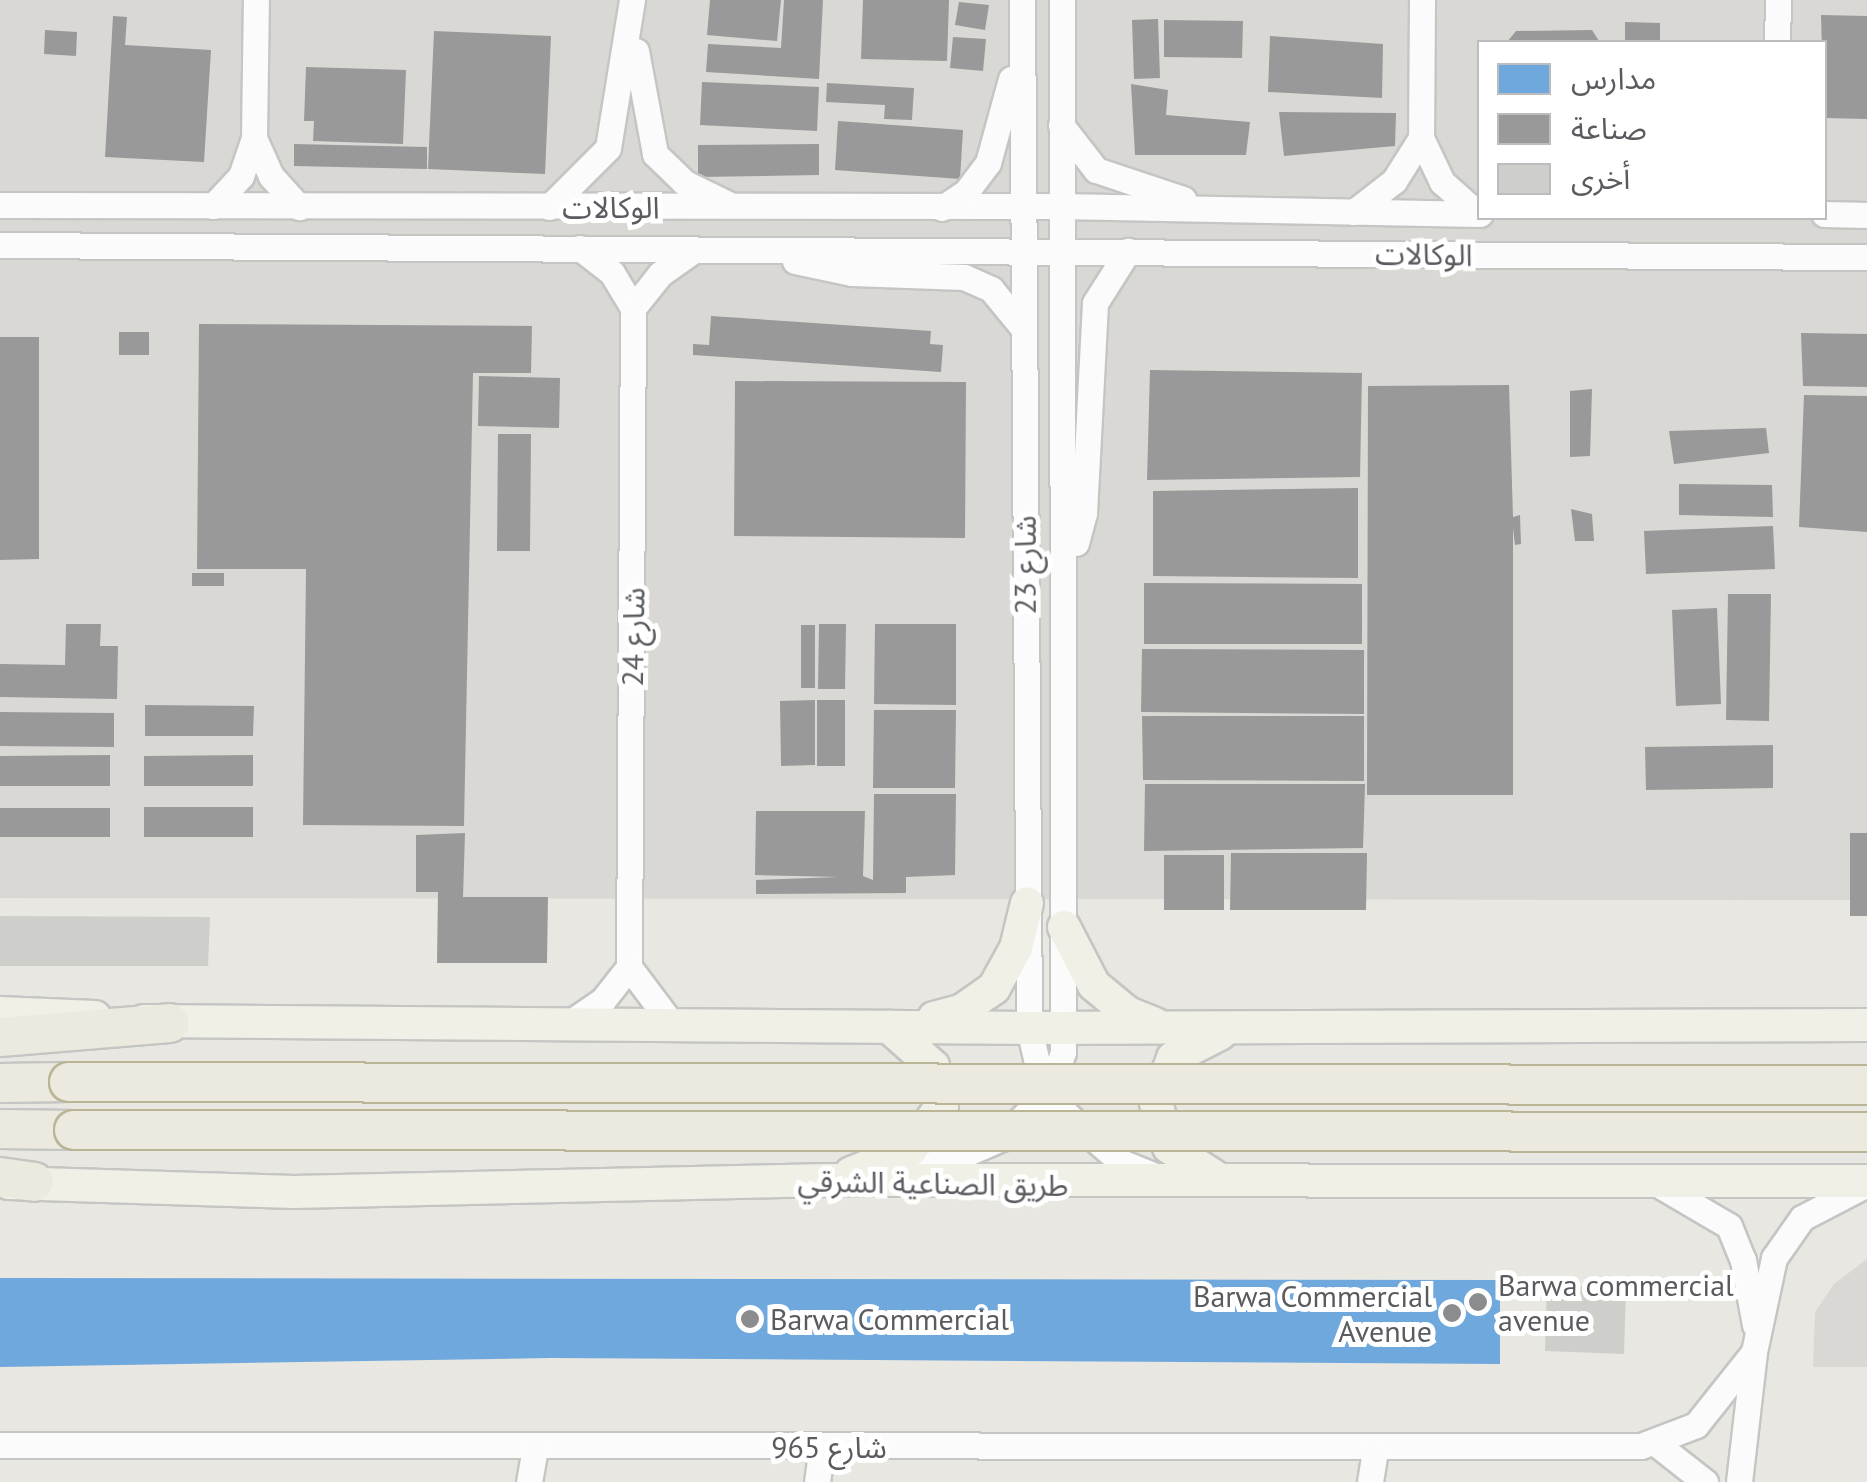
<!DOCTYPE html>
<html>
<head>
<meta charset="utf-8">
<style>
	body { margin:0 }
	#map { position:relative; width:1867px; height:1482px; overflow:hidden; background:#e8e7e2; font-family:"PT Sans","Noto Sans Arabic",sans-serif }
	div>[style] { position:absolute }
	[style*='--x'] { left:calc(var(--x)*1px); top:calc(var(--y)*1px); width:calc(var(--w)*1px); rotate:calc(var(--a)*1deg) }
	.industrial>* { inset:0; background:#d9d8d4 }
	.schools>* { inset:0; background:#6fa8dc }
	.industry>* { inset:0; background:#999 }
	.building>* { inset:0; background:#cececb }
	.roads { filter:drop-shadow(2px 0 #c5c5c4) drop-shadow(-2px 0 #c5c5c4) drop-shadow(0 2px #c5c5c4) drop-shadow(0 -2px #c5c5c4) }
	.minor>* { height:25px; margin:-12.5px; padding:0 12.5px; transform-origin:12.5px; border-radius:12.5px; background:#fcfbfb }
	.major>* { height:32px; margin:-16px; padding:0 16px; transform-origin:16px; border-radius:16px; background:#f0f0e6 }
	.highway>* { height:38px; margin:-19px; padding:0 19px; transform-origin:19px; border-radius:19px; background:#eceadf }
	.bridges { filter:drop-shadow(2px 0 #bab595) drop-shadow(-2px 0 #bab595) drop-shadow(0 2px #bab595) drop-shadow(0 -2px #bab595) }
	.highway-bridge>* { height:38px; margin:-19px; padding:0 19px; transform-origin:19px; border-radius:19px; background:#eceadf }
	.dots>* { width:28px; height:28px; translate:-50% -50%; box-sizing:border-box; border:5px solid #fff; border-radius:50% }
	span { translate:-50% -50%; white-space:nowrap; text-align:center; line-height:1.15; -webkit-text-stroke:10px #fff; paint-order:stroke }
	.street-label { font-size:30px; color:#595b5f }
	.poi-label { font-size:30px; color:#595b5f }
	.left { translate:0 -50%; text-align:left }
	.right { translate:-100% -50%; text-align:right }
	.legend { position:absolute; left:1477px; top:40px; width:350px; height:180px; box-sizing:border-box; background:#fff; border:2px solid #bdbdbf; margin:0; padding:12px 18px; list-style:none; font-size:30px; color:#595b5f }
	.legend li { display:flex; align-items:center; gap:20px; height:50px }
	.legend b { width:50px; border:2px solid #bdbdbf }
</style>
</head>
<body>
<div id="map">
	<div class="industrial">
		<div style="clip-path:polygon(evenodd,0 0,1867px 0,1867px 900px,0 898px,0 0,1480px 42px,1824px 42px,1824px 218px,1480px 218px,1480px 42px)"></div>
		<div style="clip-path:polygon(1867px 1259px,1867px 1367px,1813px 1367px,1815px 1312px,1834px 1284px)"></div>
	</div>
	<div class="schools">
		<div style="clip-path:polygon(0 1278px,1500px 1280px,1500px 1364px,551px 1358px,0 1367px)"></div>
	</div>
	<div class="industry">
		<div style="clip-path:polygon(710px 0,781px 0,777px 41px,707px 35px)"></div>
		<div style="clip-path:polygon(784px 0,823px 0,819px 79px,706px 72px,708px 44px,781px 48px)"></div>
		<div style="clip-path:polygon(863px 0,949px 0,947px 61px,861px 59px)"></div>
		<div style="clip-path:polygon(959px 2px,989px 5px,985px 30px,955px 25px)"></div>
		<div style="clip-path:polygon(1821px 15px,1867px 16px,1867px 119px,1824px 118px)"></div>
		<div style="clip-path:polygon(113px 16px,127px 17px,125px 45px,211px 50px,204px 162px,105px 157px)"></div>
		<div style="clip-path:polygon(1158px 19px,1160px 78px,1134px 79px,1132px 20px)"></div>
		<div style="clip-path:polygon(1164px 20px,1243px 21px,1242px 58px,1164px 57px)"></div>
		<div style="clip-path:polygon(1625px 22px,1660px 23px,1660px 42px,1625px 42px)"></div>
		<div style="clip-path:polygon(45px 30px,77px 32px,76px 56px,44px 54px)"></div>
		<div style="clip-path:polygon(1592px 30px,1599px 41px,1507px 42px,1516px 31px)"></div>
		<div style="clip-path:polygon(434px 31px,551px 36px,545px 174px,428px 169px)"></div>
		<div style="clip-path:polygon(1270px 36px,1383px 44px,1382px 98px,1268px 92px)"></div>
		<div style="clip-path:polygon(953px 37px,986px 39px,983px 71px,950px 68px)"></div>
		<div style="clip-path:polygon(306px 67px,406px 70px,403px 144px,313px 141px,314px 121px,304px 121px)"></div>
		<div style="clip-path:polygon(702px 82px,819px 87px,817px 131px,700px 125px)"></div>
		<div style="clip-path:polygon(827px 83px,914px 88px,912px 120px,884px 119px,885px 105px,826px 102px)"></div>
		<div style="clip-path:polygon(1131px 84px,1168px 90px,1166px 115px,1250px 122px,1246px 155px,1135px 155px)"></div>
		<div style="clip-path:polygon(1279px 112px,1396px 113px,1395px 146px,1284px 156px)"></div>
		<div style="clip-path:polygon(838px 121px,963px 130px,960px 179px,835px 170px)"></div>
		<div style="clip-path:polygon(294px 144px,427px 147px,427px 169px,294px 166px)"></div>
		<div style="clip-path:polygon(819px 144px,819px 175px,698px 177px,698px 145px)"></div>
		<div style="clip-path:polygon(711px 316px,931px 331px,930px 344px,943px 345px,941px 372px,693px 355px,693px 344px,709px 345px)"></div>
		<div style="clip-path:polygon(199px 324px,532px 326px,531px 373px,473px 373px,464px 826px,303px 825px,306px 569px,197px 569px)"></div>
		<div style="clip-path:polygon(119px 332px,149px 332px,149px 355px,119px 355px)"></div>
		<div style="clip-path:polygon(1801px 333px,1867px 334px,1867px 387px,1803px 386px)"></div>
		<div style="clip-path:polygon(0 337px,39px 337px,39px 559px,0 560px)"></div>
		<div style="clip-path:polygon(1150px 370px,1362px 373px,1360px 477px,1147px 480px)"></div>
		<div style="clip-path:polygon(479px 376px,560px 378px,559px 428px,478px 426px)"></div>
		<div style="clip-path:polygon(735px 381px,966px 382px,965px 538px,734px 536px)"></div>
		<div style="clip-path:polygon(1509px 385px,1513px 517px,1520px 515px,1521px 544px,1515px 545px,1513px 528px,1513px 795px,1367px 795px,1368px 386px)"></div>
		<div style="clip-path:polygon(1592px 389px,1590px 456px,1570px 457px,1570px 391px)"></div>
		<div style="clip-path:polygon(1804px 395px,1867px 396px,1867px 532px,1799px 527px)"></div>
		<div style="clip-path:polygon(1766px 428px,1769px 453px,1674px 464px,1669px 431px)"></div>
		<div style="clip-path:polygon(498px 434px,531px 434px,530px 551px,497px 551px)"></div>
		<div style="clip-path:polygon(1679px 484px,1772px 485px,1773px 517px,1679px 515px)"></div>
		<div style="clip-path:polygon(1358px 488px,1358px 578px,1153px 576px,1153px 491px)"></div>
		<div style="clip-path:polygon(1571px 509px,1592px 514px,1594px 541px,1575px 541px)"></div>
		<div style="clip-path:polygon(1773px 526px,1775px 569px,1646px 574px,1644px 531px)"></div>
		<div style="clip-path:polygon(192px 573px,224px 573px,224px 586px,192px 586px)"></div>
		<div style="clip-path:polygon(1144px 583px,1362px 584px,1362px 644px,1144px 644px)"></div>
		<div style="clip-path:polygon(1728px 594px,1771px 594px,1769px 721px,1726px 720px)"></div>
		<div style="clip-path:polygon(1717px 608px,1721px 704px,1676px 706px,1672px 610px)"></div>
		<div style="clip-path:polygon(66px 624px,101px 624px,100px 646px,118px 646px,117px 699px,0 697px,0 664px,65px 665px)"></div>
		<div style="clip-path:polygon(819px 624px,846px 624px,845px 689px,818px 689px)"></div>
		<div style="clip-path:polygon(875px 624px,956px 624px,956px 705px,874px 704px)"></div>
		<div style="clip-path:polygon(801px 625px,815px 625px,815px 688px,801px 688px)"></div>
		<div style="clip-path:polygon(1142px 649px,1364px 650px,1364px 714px,1141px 712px)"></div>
		<div style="clip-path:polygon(815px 700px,815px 765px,781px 766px,780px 701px)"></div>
		<div style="clip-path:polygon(817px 700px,845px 700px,845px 766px,817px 766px)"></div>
		<div style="clip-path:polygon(145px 705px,254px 706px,253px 736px,145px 736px)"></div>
		<div style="clip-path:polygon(874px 710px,956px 710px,955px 788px,873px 788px)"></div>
		<div style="clip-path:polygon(0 712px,114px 713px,114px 747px,0 746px)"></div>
		<div style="clip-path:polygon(1142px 716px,1364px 716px,1364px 781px,1143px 780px)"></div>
		<div style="clip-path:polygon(1773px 745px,1773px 788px,1646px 790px,1645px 747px)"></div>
		<div style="clip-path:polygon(110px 755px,110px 786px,0 786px,0 756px)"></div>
		<div style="clip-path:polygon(253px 755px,253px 786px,144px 786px,144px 756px)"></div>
		<div style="clip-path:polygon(1145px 784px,1365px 784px,1363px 848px,1144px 851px)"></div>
		<div style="clip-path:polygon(874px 794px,956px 794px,955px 875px,906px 877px,906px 893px,756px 894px,756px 880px,839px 877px,755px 875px,756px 811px,865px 811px,863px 876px,873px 880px)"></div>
		<div style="clip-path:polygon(144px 807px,253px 807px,253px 837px,144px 837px)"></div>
		<div style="clip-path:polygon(0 808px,110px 808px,110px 837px,0 837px)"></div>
		<div style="clip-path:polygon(465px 833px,463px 897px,548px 897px,547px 963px,437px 963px,438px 892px,416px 892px,416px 835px)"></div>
		<div style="clip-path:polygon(1850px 833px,1867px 833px,1867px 916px,1850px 916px)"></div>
		<div style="clip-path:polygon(1231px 853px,1367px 853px,1366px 910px,1230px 910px)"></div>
		<div style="clip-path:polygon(1164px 855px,1224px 855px,1224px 910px,1164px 910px)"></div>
	</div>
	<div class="building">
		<div style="clip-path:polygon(0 916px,210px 917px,208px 966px,0 966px)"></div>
		<div style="clip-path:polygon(1547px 1285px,1626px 1287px,1624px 1354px,1545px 1351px)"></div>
	</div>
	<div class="roads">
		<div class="minor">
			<div style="--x:1022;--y:0;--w:1028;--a:89.61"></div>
			<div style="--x:1029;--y:1028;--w:49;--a:77.1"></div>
			<div style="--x:1040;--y:1076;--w:47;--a:55.3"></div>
			<div style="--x:1067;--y:1115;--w:72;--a:41"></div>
			<div style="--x:1121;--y:1162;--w:40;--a:22"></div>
			<div style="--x:1422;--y:0;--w:138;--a:90.4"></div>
			<div style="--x:1421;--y:138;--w:49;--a:64.5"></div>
			<div style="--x:1442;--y:182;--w:48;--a:41.6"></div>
			<div style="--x:1777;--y:42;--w:42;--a:-88.6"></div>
			<div style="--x:636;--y:51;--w:105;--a:79.5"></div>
			<div style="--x:655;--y:154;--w:42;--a:44"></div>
			<div style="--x:685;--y:183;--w:48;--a:26"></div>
			<div style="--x:1061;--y:125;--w:57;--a:52.1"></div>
			<div style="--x:1096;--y:170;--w:92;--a:18.4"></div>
			<div style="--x:254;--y:138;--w:42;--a:65.9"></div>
			<div style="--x:271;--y:176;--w:42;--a:47.9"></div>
			<div style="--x:0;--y:205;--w:1059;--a:0.05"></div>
			<div style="--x:1059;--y:206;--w:421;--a:1.1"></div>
			<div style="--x:213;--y:206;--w:41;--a:-47"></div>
			<div style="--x:241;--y:176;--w:40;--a:-71.1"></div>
			<div style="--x:254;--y:138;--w:138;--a:-89.2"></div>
			<div style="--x:549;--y:207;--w:83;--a:-45"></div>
			<div style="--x:608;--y:148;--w:150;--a:-80.8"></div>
			<div style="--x:942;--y:208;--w:29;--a:-34"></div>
			<div style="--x:966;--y:192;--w:36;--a:-53"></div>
			<div style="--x:988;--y:163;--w:87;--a:-74.7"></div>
			<div style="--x:1354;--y:212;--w:51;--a:-37.8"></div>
			<div style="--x:1394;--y:181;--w:51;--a:-57.9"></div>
			<div style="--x:1824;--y:214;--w:43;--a:1.3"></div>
			<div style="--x:0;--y:245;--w:1867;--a:0.37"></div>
			<div style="--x:580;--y:248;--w:41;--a:38"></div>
			<div style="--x:612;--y:273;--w:41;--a:59"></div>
			<div style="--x:633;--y:308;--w:659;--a:90.35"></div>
			<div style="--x:629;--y:967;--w:70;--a:53.1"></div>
			<div style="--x:795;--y:261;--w:58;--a:11.9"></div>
			<div style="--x:852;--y:273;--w:112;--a:2"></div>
			<div style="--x:964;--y:277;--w:30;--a:24"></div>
			<div style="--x:991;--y:289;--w:50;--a:50.6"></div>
			<div style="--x:633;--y:308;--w:43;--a:-51.5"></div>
			<div style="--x:660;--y:274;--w:42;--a:-35.2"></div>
			<div style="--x:1076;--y:543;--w:31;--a:-75"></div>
			<div style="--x:1084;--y:513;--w:210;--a:-87"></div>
			<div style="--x:1095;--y:303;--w:62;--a:-57.6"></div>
			<div style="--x:568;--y:1024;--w:42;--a:-34.4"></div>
			<div style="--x:603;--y:1000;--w:42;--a:-51.8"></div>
			<div style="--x:897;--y:1169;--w:53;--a:-8.7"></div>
			<div style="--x:949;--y:1161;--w:58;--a:-23.5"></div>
			<div style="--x:1002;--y:1138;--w:68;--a:-45"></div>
			<div style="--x:1050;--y:1090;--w:40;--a:-71.1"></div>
			<div style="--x:1063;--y:1052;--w:1052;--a:-90.05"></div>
			<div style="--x:1654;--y:1182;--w:87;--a:30.4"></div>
			<div style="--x:1729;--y:1226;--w:37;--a:68"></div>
			<div style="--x:1743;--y:1260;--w:66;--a:79.5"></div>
			<div style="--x:0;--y:1445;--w:1641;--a:0.03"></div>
			<div style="--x:1641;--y:1446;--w:59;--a:-20.9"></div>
			<div style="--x:1696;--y:1425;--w:93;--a:-51.5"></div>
			<div style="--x:1658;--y:1445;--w:60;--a:38.2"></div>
			<div style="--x:529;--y:1482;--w:35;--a:-80"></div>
			<div style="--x:817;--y:1482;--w:35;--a:-82"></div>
			<div style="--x:1370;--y:1482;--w:33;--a:-81"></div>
			<div style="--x:1739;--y:1482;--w:131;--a:-83.4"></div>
			<div style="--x:1754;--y:1352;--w:96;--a:-78"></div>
			<div style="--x:1774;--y:1258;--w:49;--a:-55"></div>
			<div style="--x:1802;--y:1218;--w:73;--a:-27.6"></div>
		</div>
		<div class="major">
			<div style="--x:1064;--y:927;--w:65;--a:62.7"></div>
			<div style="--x:1094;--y:985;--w:44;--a:39.5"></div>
			<div style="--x:1128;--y:1013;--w:29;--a:22"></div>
			<div style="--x:0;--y:1013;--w:95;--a:2.4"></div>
			<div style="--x:934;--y:1018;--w:28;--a:-15"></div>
			<div style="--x:961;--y:1011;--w:40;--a:-34.9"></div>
			<div style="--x:994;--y:988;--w:46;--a:-61.2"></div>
			<div style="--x:1016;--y:948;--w:46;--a:-76.3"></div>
			<div style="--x:144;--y:1021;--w:885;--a:0.45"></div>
			<div style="--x:1029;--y:1028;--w:838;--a:-0.21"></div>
			<div style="--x:851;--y:1173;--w:65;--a:-21.8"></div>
			<div style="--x:911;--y:1149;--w:54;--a:-54.8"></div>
			<div style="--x:942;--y:1105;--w:40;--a:-103"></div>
			<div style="--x:933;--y:1066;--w:59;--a:-138.4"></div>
			<div style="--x:1220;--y:1180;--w:61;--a:-147.1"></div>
			<div style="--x:1169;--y:1147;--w:46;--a:-106.5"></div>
			<div style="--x:1156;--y:1103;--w:48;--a:-69.3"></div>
			<div style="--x:1173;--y:1058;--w:53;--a:-27.1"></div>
			<div style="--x:9;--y:1183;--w:285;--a:1.8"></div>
			<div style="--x:294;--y:1192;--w:534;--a:-1.29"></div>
			<div style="--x:828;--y:1180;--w:1039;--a:0.06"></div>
		</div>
		<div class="highway">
			<div style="--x:0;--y:1037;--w:170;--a:-4.7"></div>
			<div style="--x:0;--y:1083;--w:69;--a:-0.8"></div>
			<div style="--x:0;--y:1129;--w:74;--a:0.8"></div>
			<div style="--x:0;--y:1177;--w:34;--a:8"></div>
		</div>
	</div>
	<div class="bridges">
		<div class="highway-bridge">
			<div style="--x:69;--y:1082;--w:1798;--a:0.1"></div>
			<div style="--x:74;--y:1130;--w:1793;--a:0.06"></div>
		</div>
	</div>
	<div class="dots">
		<div style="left:1478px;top:1302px;background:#8b8c8d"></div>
		<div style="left:1452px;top:1313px;background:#8b8c8d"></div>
		<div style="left:750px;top:1319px;background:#8b8c8d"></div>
	</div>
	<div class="street-label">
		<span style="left:611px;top:207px">الوكالات</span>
		<span style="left:1424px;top:254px;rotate:1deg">الوكالات</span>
		<span style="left:1025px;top:565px;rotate:-90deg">شارع 23</span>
		<span style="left:633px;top:637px;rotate:-89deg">شارع 24</span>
		<span style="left:933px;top:1183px;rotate:1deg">طريق الصناعية الشرقي</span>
		<span style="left:829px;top:1447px">شارع 965</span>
	</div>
	<div class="poi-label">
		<span class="left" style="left:1498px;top:1302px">Barwa commercial<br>avenue</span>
		<span class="right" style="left:1432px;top:1313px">Barwa Commercial<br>Avenue</span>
		<span class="left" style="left:770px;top:1319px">Barwa Commercial</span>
	</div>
	<ul class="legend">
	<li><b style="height:28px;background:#6fa8dc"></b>مدارس</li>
	<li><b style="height:28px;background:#999"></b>صناعة</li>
	<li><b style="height:28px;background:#cececb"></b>أخرى</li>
	</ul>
</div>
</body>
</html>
